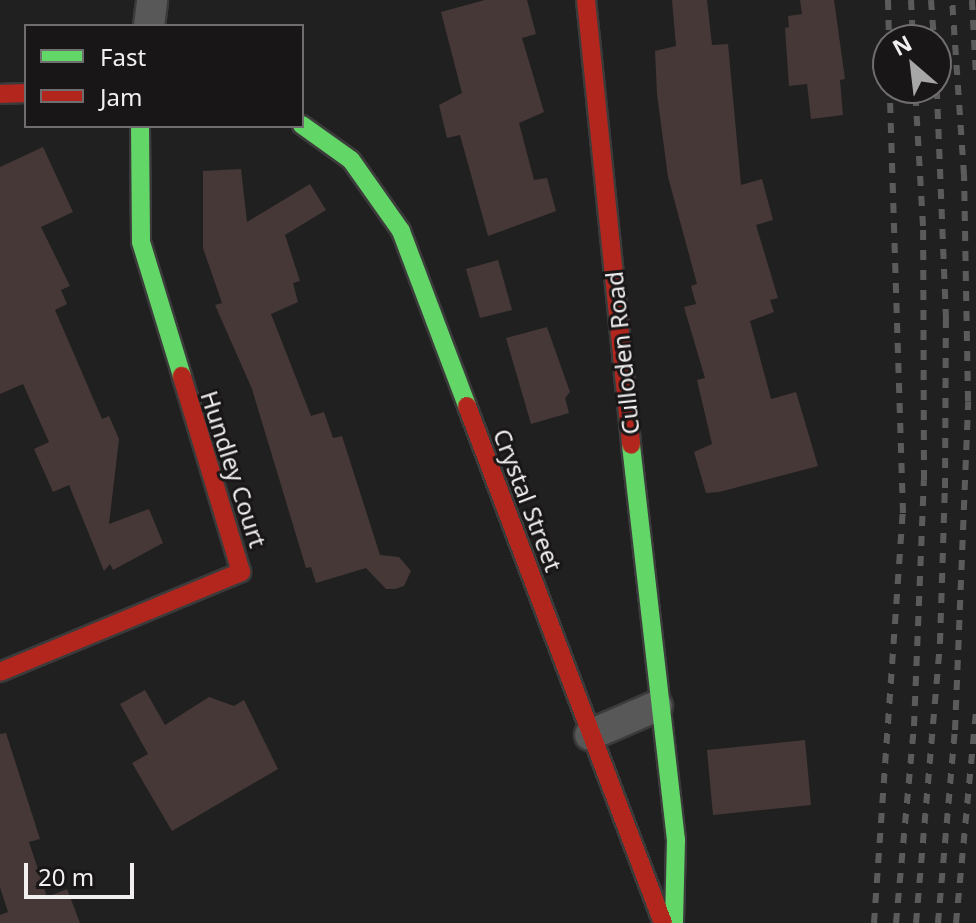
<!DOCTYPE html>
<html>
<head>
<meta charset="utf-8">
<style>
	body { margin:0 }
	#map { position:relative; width:976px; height:923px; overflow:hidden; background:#212020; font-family:"Noto Sans",sans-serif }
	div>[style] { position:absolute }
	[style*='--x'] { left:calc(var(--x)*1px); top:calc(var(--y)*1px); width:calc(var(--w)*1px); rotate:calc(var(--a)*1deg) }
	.building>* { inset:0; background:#453837 }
	.roads { filter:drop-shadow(2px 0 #3c3b3b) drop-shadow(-2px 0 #3c3b3b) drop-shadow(0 2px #3c3b3b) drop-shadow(0 -2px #3c3b3b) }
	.street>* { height:30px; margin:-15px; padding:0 15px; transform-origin:15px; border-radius:15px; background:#595858 }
	.fast>* { height:18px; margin:-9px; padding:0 9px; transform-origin:9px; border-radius:9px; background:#63d668 }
	.jam>* { height:18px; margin:-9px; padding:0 9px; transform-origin:9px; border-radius:9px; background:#b3261e }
	.rail>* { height:6px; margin-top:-3px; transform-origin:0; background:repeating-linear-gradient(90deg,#5c5b5b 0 10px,transparent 0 20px) }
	span { translate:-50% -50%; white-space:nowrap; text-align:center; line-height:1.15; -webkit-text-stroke:6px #181616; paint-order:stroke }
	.street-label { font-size:24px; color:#f1efef }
	.legend { position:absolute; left:24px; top:24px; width:280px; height:104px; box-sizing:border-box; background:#181616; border:2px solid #6f6d6d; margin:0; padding:10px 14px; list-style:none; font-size:24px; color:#f1efef }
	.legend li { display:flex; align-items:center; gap:16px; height:40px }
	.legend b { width:40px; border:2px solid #6f6d6d }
	.north { position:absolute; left:872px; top:24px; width:80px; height:80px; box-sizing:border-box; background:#181616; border:2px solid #6f6d6d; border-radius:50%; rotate:332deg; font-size:22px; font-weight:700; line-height:32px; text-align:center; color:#f1efef }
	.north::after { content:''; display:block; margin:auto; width:28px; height:36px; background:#a8a7a7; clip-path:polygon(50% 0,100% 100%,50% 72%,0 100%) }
	.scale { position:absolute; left:24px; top:863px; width:110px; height:36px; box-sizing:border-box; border:4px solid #f1efef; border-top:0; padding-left:10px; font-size:24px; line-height:28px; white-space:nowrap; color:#f1efef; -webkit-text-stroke:6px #181616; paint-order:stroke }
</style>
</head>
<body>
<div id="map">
	<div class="building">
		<div style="clip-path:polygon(485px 0,527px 0,536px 34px,522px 38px,544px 112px,519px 123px,534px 180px,547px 178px,556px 211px,488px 236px,460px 135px,447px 138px,439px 105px,462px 93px,441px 12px)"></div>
		<div style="clip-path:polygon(672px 0,707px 0,712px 45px,728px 44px,741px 185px,762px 179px,773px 220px,756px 225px,778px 298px,770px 300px,774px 312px,750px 321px,771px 399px,796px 392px,818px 466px,719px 492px,706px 493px,694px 452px,712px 444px,697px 380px,705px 378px,684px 307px,696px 304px,691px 286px,697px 284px,668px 177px,657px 94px,655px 51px,676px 46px)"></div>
		<div style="clip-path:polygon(800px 0,834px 0,845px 79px,840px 80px,843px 115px,811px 119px,807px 84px,789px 86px,785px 28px,789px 27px,788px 16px,802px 14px)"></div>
		<div style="clip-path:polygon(43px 147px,73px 212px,41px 227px,70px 286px,61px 290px,67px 304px,55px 310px,102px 419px,109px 416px,119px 439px,109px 524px,149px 509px,163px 543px,113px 570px,110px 564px,104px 571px,69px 485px,53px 492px,34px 449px,49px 442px,23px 384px,0 394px,0 167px)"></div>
		<div style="clip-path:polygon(241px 169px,247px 222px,310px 184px,326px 210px,285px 235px,300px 281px,293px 283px,298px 302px,271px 314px,311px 416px,324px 412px,333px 438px,342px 436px,380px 555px,399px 557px,411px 571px,404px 586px,395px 589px,386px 589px,366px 568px,316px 583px,311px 567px,306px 568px,252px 389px,215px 305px,222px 303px,203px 248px,203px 171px)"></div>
		<div style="clip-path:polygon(498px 260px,512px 310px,480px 318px,466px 269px)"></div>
		<div style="clip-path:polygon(547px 327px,570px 392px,565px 398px,569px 413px,531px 424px,506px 338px)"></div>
		<div style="clip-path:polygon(145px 690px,165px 725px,209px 697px,234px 706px,244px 700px,278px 769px,172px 831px,132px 763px,148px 754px,120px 704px)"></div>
		<div style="clip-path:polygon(6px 733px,40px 839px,29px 842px,47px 897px,67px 889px,80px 923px,0 923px,0 915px,8px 912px,0 887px,0 734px)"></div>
		<div style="clip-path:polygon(805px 740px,811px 805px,713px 815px,707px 750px)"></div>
	</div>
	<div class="roads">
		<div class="street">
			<div style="--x:149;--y:26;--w:26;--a:-83"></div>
			<div style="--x:590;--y:735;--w:73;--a:-23.4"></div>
		</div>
		<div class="fast">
			<div style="--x:302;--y:125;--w:60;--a:35.5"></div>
			<div style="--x:351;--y:160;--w:87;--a:54.8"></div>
			<div style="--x:401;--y:231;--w:187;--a:69.3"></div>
			<div style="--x:140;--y:126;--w:116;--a:89.5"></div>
			<div style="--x:141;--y:242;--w:140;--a:73"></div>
			<div style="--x:631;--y:445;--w:398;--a:83.5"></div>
			<div style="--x:676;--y:840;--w:83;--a:91.4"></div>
		</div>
		<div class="jam">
			<div style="--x:586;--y:0;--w:447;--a:84.2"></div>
			<div style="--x:0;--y:94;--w:26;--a:-2"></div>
			<div style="--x:467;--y:406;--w:553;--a:69.24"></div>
			<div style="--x:0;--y:672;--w:261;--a:-22.5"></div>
			<div style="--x:241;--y:572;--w:205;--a:-106.8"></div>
		</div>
	</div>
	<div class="rail">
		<div style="--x:888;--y:0;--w:40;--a:88.6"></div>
		<div style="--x:911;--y:0;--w:40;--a:87.1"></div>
		<div style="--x:931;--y:0;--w:40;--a:85.7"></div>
		<div style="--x:972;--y:0;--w:77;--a:87"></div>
		<div style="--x:874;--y:923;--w:411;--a:-86"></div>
		<div style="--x:903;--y:513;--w:425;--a:-91.8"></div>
		<div style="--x:896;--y:923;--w:198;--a:-84.8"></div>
		<div style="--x:914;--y:726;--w:246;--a:-87.7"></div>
		<div style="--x:924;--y:480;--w:254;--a:-90.2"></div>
		<div style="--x:923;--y:226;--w:138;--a:-93.3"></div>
		<div style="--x:916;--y:923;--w:281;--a:-85.1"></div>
		<div style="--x:940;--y:643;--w:155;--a:-88.2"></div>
		<div style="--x:945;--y:488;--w:169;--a:-89.7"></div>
		<div style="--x:946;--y:319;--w:244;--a:-92.3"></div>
		<div style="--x:938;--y:923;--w:194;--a:-85"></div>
		<div style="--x:955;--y:730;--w:329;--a:-87.7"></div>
		<div style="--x:968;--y:401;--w:226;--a:-91"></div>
		<div style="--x:964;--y:175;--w:175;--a:-93.9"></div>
		<div style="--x:956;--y:923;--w:213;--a:-84.6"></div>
	</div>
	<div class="street-label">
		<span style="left:622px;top:353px;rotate:-96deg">Culloden Road</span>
		<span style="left:234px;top:469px;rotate:72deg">Hundley Court</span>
		<span style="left:528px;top:500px;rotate:69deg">Crystal Street</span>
	</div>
	<ul class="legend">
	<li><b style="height:10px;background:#63d668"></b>Fast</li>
	<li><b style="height:10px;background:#b3261e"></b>Jam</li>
	</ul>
	<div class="north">N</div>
	<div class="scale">20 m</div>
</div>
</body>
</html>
